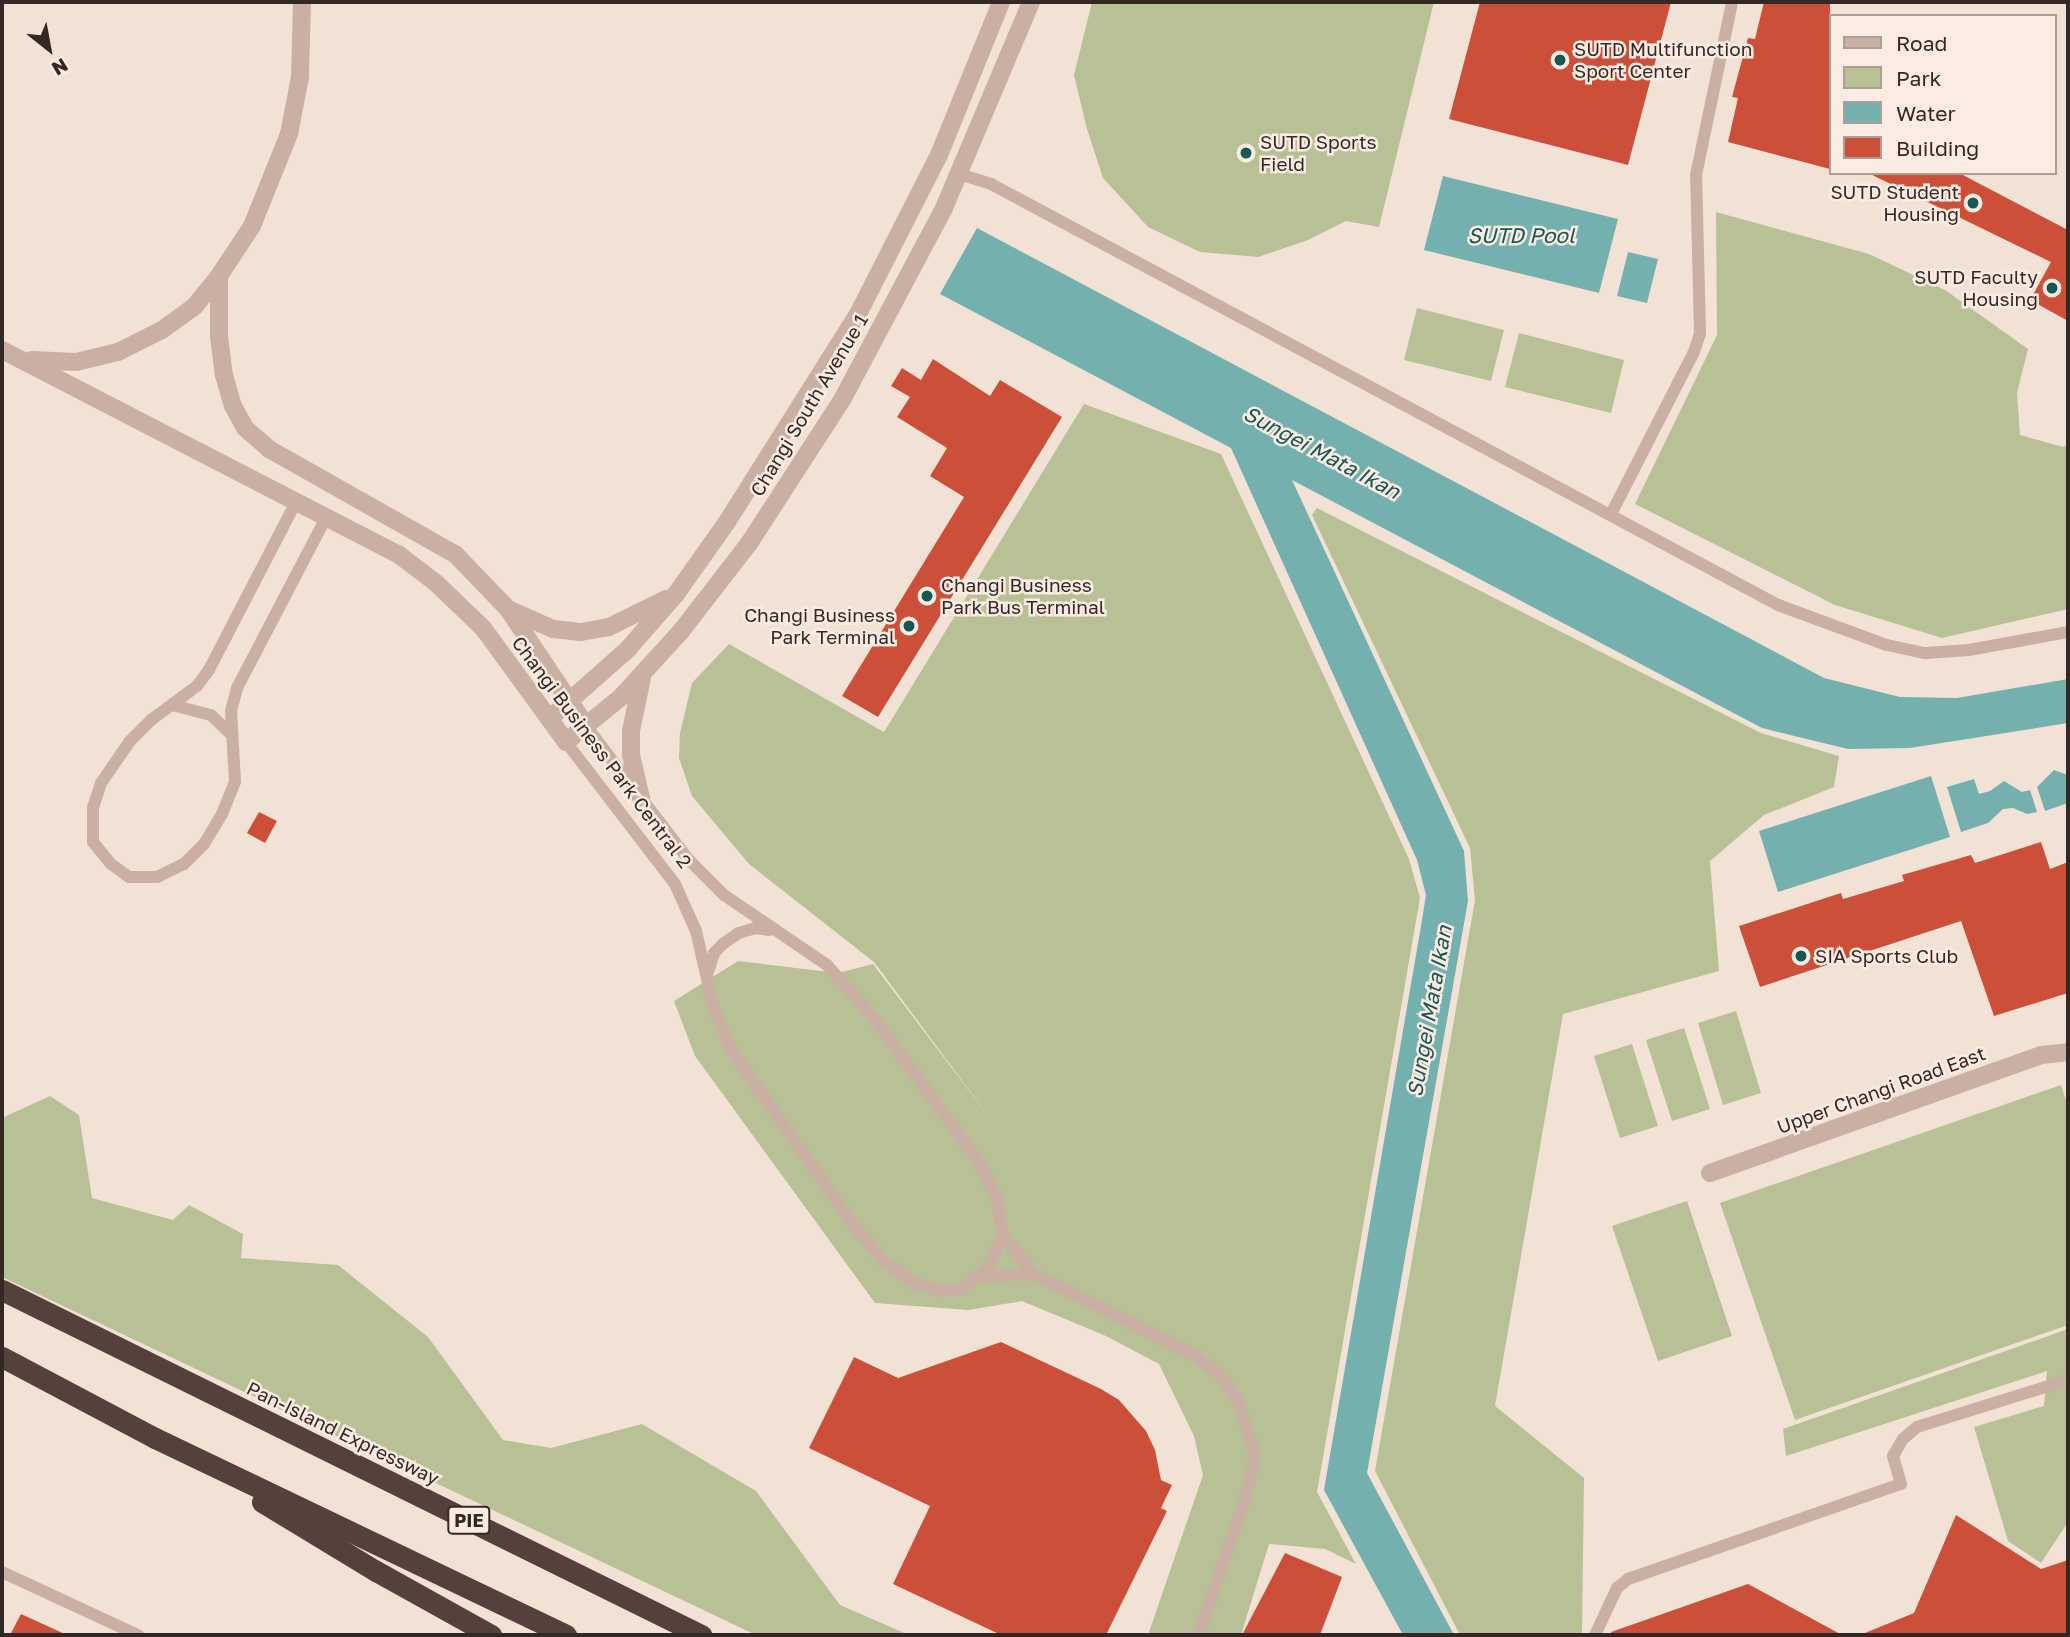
<!DOCTYPE html>
<html>
<head>
<meta charset="utf-8">
<style>
	body { margin:0 }
	#map { position:relative; width:2070px; height:1637px; overflow:hidden; background:#f2e2d6; font-family:"Golos Text",sans-serif }
	div>[style] { position:absolute }
	[style*='--x'] { left:calc(var(--x)*1px); top:calc(var(--y)*1px); width:calc(var(--w)*1px); rotate:calc(var(--a)*1deg) }
	.green>* { inset:0; background:#b7c195 }
	.water>* { inset:0; background:#74b0ad }
	.building>* { inset:0; background:#cc4f39 }
	.service>* { height:12px; margin:-6px; padding:0 6px; transform-origin:6px; border-radius:6px; background:#cab0a2 }
	.minor>* { height:18px; margin:-9px; padding:0 9px; transform-origin:9px; border-radius:9px; background:#cab0a2 }
	.motorway>* { height:21px; margin:-10.5px; padding:0 10.5px; transform-origin:10.5px; border-radius:10.5px; background:#55413b }
	.dots>* { width:19px; height:19px; translate:-50% -50%; box-sizing:border-box; border:4px solid #faece2; border-radius:50% }
	span { translate:-50% -50%; white-space:nowrap; text-align:center; line-height:1.15; -webkit-text-stroke:5px #faece2; paint-order:stroke }
	.shield-label span { padding:2px 5px; background:#faece2; border:2px solid; border-radius:5px; -webkit-text-stroke-width:0 }
	.shield-label { font-size:18px; color:#342825; font-weight:700 }
	.poi-label { font-size:19px; color:#342825 }
	.left { translate:0 -50%; text-align:left }
	.right { translate:-100% -50%; text-align:right }
	.street-label { font-size:19px; color:#342825 }
	.water-label { font-size:21px; color:#195755; font-style:italic }
	.frame { position:absolute; inset:0; border:4px solid #342825; pointer-events:none }
	.legend { position:absolute; left:1829px; top:14px; width:228px; height:161px; box-sizing:border-box; background:#faece2; border:2px solid #ab9e96; margin:0; padding:9px 12px; list-style:none; font-size:21px; color:#342825 }
	.legend li { display:flex; align-items:center; gap:14px; height:35px }
	.legend b { width:35px; border:2px solid #ab9e96 }
	.north { position:absolute; left:14px; top:14px; width:70px; height:70px; -webkit-text-stroke:5px #faece2; paint-order:stroke; rotate:149deg; font-size:19px; font-weight:700; line-height:28px; text-align:center; color:#342825 }
	.north::after { content:''; display:block; margin:auto; width:24px; height:32px; background:#342825; clip-path:polygon(50% 0,100% 100%,50% 72%,0 100%) }
</style>
</head>
<body>
<div id="map">
	<div class="green">
		<div style="clip-path:polygon(1092px 2px,1434px 2px,1379px 227px,1346px 221px,1308px 240px,1258px 257px,1200px 252px,1148px 227px,1103px 178px,1087px 129px,1074px 75px)"></div>
		<div style="clip-path:polygon(1716px 212px,1869px 254px,1945px 290px,2028px 349px,2017px 393px,2020px 435px,2063px 447px,2068px 444px,2068px 609px,1942px 638px,1835px 605px,1635px 504px,1717px 335px)"></div>
		<div style="clip-path:polygon(1417px 308px,1504px 330px,1491px 381px,1404px 360px)"></div>
		<div style="clip-path:polygon(1519px 333px,1624px 360px,1611px 413px,1505px 387px)"></div>
		<div style="clip-path:polygon(1084px 404px,1221px 454px,1409px 859px,1420px 898px,1317px 1492px,1356px 1564px,1325px 1549px,1269px 1544px,1241px 1635px,1148px 1635px,1203px 1475px,1194px 1436px,1159px 1364px,1106px 1336px,1022px 1301px,968px 1310px,875px 1303px,695px 1056px,674px 1001px,738px 961px,838px 973px,873px 964px,992px 1121px,874px 962px,749px 864px,692px 796px,679px 758px,680px 733px,692px 683px,729px 644px,884px 732px)"></div>
		<div style="clip-path:polygon(1317px 508px,1761px 733px,1839px 756px,1834px 787px,1764px 815px,1710px 861px,1719px 971px,1563px 1014px,1495px 1406px,1584px 1478px,1582px 1635px,1460px 1635px,1375px 1471px,1475px 900px,1470px 848px,1312px 515px)"></div>
		<div style="clip-path:polygon(1736px 1011px,1761px 1093px,1723px 1105px,1698px 1023px)"></div>
		<div style="clip-path:polygon(1684px 1028px,1710px 1109px,1672px 1121px,1646px 1040px)"></div>
		<div style="clip-path:polygon(1632px 1044px,1658px 1126px,1620px 1138px,1594px 1056px)"></div>
		<div style="clip-path:polygon(2061px 1085px,2068px 1106px,2068px 1325px,1795px 1420px,1720px 1203px)"></div>
		<div style="clip-path:polygon(50px 1096px,79px 1115px,92px 1198px,173px 1220px,189px 1205px,243px 1234px,241px 1258px,338px 1265px,428px 1337px,503px 1440px,551px 1448px,642px 1424px,756px 1491px,840px 1605px,909px 1635px,756px 1635px,2px 1277px,2px 1118px)"></div>
		<div style="clip-path:polygon(1687px 1201px,1732px 1336px,1658px 1361px,1612px 1226px)"></div>
		<div style="clip-path:polygon(2068px 1329px,2068px 1522px,2041px 1563px,2008px 1541px,1974px 1427px,2044px 1406px,2047px 1371px,1786px 1456px,1783px 1429px)"></div>
	</div>
	<div class="water">
		<div style="clip-path:polygon(1443px 176px,1618px 219px,1599px 293px,1424px 250px)"></div>
		<div style="clip-path:polygon(977px 228px,1824px 678px,1900px 697px,1957px 698px,2068px 679px,2068px 723px,1910px 748px,1848px 749px,1762px 728px,1292px 480px,1464px 851px,1468px 901px,1367px 1473px,1454px 1635px,1403px 1635px,1324px 1490px,1421px 926px,1426px 895px,1417px 860px,1231px 448px,940px 294px)"></div>
		<div style="clip-path:polygon(1628px 252px,1658px 259px,1647px 303px,1617px 296px)"></div>
		<div style="clip-path:polygon(2054px 770px,2068px 775px,2068px 803px,2045px 811px,2037px 787px)"></div>
		<div style="clip-path:polygon(1931px 776px,1950px 837px,1778px 892px,1759px 831px)"></div>
		<div style="clip-path:polygon(1974px 779px,1979px 794px,1990px 791px,2004px 781px,2022px 792px,2030px 790px,2037px 812px,2027px 814px,2013px 808px,2003px 809px,1988px 823px,1961px 832px,1947px 787px)"></div>
	</div>
	<div class="building">
		<div style="clip-path:polygon(1480px 2px,1671px 2px,1628px 165px,1449px 119px)"></div>
		<div style="clip-path:polygon(1764px 2px,1830px 2px,1830px 169px,1728px 142px,1738px 98px,1732px 97px,1748px 38px,1755px 39px)"></div>
		<div style="clip-path:polygon(1868px 173px,1959px 173px,2068px 230px,2068px 321px,2030px 300px,2051px 262px)"></div>
		<div style="clip-path:polygon(933px 359px,990px 396px,1000px 380px,1062px 417px,878px 717px,842px 696px,964px 497px,930px 476px,947px 448px,897px 417px,910px 397px,891px 386px,902px 368px,921px 380px)"></div>
		<div style="clip-path:polygon(259px 812px,277px 821px,265px 843px,247px 833px)"></div>
		<div style="clip-path:polygon(2041px 842px,2050px 869px,2068px 862px,2068px 993px,1994px 1016px,1961px 921px,1760px 987px,1739px 926px,1841px 893px,1843px 899px,1904px 881px,1902px 875px,1971px 855px,1975px 863px)"></div>
		<div style="clip-path:polygon(1001px 1342px,1101px 1389px,1119px 1400px,1146px 1431px,1155px 1450px,1161px 1480px,1172px 1485px,1161px 1508px,1167px 1511px,1106px 1635px,1001px 1635px,893px 1584px,930px 1506px,809px 1448px,854px 1357px,898px 1378px)"></div>
		<div style="clip-path:polygon(1956px 1515px,2041px 1569px,2068px 1560px,2068px 1635px,1860px 1635px,1914px 1613px)"></div>
		<div style="clip-path:polygon(1285px 1553px,1342px 1577px,1320px 1635px,1242px 1635px)"></div>
		<div style="clip-path:polygon(1748px 1584px,1842px 1635px,1612px 1635px,1611px 1632px)"></div>
		<div style="clip-path:polygon(21px 1614px,67px 1635px,10px 1635px)"></div>
	</div>
	<div class="service">
		<div style="--x:959;--y:174;--w:34;--a:17"></div>
		<div style="--x:991;--y:184;--w:893;--a:28.14"></div>
		<div style="--x:1778;--y:605;--w:116;--a:20.2"></div>
		<div style="--x:1887;--y:645;--w:40;--a:12"></div>
		<div style="--x:1926;--y:653;--w:43;--a:-4"></div>
		<div style="--x:1969;--y:650;--w:101;--a:-10.3"></div>
		<div style="--x:297;--y:500;--w:191;--a:117.4"></div>
		<div style="--x:209;--y:670;--w:20;--a:127"></div>
		<div style="--x:197;--y:686;--w:57;--a:143.5"></div>
		<div style="--x:151;--y:720;--w:30;--a:135"></div>
		<div style="--x:130;--y:741;--w:51;--a:124.6"></div>
		<div style="--x:101;--y:783;--w:25;--a:108"></div>
		<div style="--x:93;--y:807;--w:35;--a:90"></div>
		<div style="--x:93;--y:842;--w:28;--a:51"></div>
		<div style="--x:111;--y:864;--w:22;--a:36"></div>
		<div style="--x:129;--y:877;--w:28;--a:0"></div>
		<div style="--x:157;--y:877;--w:30;--a:-26"></div>
		<div style="--x:184;--y:864;--w:28;--a:-45"></div>
		<div style="--x:204;--y:844;--w:35;--a:-59"></div>
		<div style="--x:222;--y:814;--w:35;--a:-68"></div>
		<div style="--x:235;--y:782;--w:71;--a:-93.2"></div>
		<div style="--x:231;--y:711;--w:24;--a:-75"></div>
		<div style="--x:237;--y:688;--w:194;--a:-62.4"></div>
		<div style="--x:1611;--y:514;--w:182;--a:-62.9"></div>
		<div style="--x:1694;--y:352;--w:19;--a:-72"></div>
		<div style="--x:1700;--y:334;--w:159;--a:-91.4"></div>
		<div style="--x:1696;--y:175;--w:177;--a:-78.2"></div>
		<div style="--x:172;--y:705;--w:40;--a:14.4"></div>
		<div style="--x:211;--y:715;--w:29;--a:44"></div>
		<div style="--x:586;--y:726;--w:169;--a:52.5"></div>
		<div style="--x:689;--y:860;--w:49;--a:45"></div>
		<div style="--x:724;--y:895;--w:125;--a:34.2"></div>
		<div style="--x:827;--y:965;--w:71;--a:48.4"></div>
		<div style="--x:874;--y:1018;--w:180;--a:54"></div>
		<div style="--x:980;--y:1164;--w:41;--a:64.1"></div>
		<div style="--x:998;--y:1201;--w:33;--a:83"></div>
		<div style="--x:1002;--y:1234;--w:51;--a:51.3"></div>
		<div style="--x:1034;--y:1274;--w:182;--a:26.8"></div>
		<div style="--x:1196;--y:1356;--w:33;--a:40"></div>
		<div style="--x:1221;--y:1377;--w:29;--a:54"></div>
		<div style="--x:1238;--y:1400;--w:59;--a:73.1"></div>
		<div style="--x:1255;--y:1456;--w:48;--a:103.2"></div>
		<div style="--x:1244;--y:1503;--w:140;--a:109.2"></div>
		<div style="--x:566;--y:742;--w:179;--a:52.5"></div>
		<div style="--x:675;--y:884;--w:51;--a:65.9"></div>
		<div style="--x:696;--y:931;--w:80;--a:77"></div>
		<div style="--x:714;--y:1009;--w:46;--a:66.8"></div>
		<div style="--x:732;--y:1051;--w:218;--a:55.1"></div>
		<div style="--x:857;--y:1230;--w:43;--a:48.8"></div>
		<div style="--x:885;--y:1262;--w:38;--a:35"></div>
		<div style="--x:916;--y:1284;--w:24;--a:15"></div>
		<div style="--x:939;--y:1290;--w:23;--a:-2"></div>
		<div style="--x:962;--y:1289;--w:35;--a:-39"></div>
		<div style="--x:989;--y:1267;--w:35;--a:-68"></div>
		<div style="--x:707;--y:975;--w:23;--a:-72"></div>
		<div style="--x:714;--y:953;--w:14;--a:-45"></div>
		<div style="--x:724;--y:943;--w:18;--a:-34"></div>
		<div style="--x:739;--y:933;--w:17;--a:-17"></div>
		<div style="--x:755;--y:928;--w:14;--a:8"></div>
		<div style="--x:977;--y:1277;--w:57;--a:-3"></div>
		<div style="--x:2;--y:1572;--w:150;--a:24.9"></div>
		<div style="--x:1595;--y:1635;--w:52;--a:-64.9"></div>
		<div style="--x:1617;--y:1588;--w:14;--a:-39"></div>
		<div style="--x:1628;--y:1579;--w:289;--a:-19.2"></div>
		<div style="--x:1901;--y:1484;--w:29;--a:-106"></div>
		<div style="--x:1893;--y:1456;--w:20;--a:-60"></div>
		<div style="--x:1903;--y:1439;--w:18;--a:-41"></div>
		<div style="--x:1917;--y:1427;--w:158;--a:-17.3"></div>
	</div>
	<div class="minor">
		<div style="--x:219;--y:276;--w:60;--a:90"></div>
		<div style="--x:219;--y:336;--w:39;--a:83"></div>
		<div style="--x:224;--y:375;--w:32;--a:74"></div>
		<div style="--x:233;--y:406;--w:25;--a:61"></div>
		<div style="--x:245;--y:428;--w:32;--a:41"></div>
		<div style="--x:269;--y:449;--w:215;--a:29.5"></div>
		<div style="--x:456;--y:555;--w:75;--a:46.1"></div>
		<div style="--x:508;--y:609;--w:141;--a:56.3"></div>
		<div style="--x:2;--y:350;--w:445;--a:27.3"></div>
		<div style="--x:398;--y:554;--w:48;--a:37.3"></div>
		<div style="--x:436;--y:583;--w:65;--a:43.8"></div>
		<div style="--x:483;--y:628;--w:141;--a:53.9"></div>
		<div style="--x:566;--y:742;--w:70;--a:-39.2"></div>
		<div style="--x:620;--y:698;--w:92;--a:-47.6"></div>
		<div style="--x:682;--y:630;--w:111;--a:-52.3"></div>
		<div style="--x:750;--y:542;--w:169;--a:-57.1"></div>
		<div style="--x:842;--y:400;--w:217;--a:-62"></div>
		<div style="--x:944;--y:208;--w:224;--a:-67.1"></div>
		<div style="--x:32;--y:360;--w:44;--a:2.6"></div>
		<div style="--x:76;--y:362;--w:43;--a:-13.4"></div>
		<div style="--x:118;--y:352;--w:49;--a:-26.6"></div>
		<div style="--x:162;--y:330;--w:39;--a:-36"></div>
		<div style="--x:194;--y:307;--w:40;--a:-51"></div>
		<div style="--x:219;--y:276;--w:60;--a:-56.6"></div>
		<div style="--x:252;--y:226;--w:99;--a:-68.1"></div>
		<div style="--x:289;--y:134;--w:58;--a:-79.1"></div>
		<div style="--x:300;--y:77;--w:75;--a:-88.5"></div>
		<div style="--x:508;--y:609;--w:49;--a:24"></div>
		<div style="--x:553;--y:629;--w:28;--a:6"></div>
		<div style="--x:581;--y:632;--w:28;--a:-10"></div>
		<div style="--x:609;--y:627;--w:64;--a:-26.2"></div>
		<div style="--x:549;--y:719;--w:106;--a:-41.5"></div>
		<div style="--x:628;--y:649;--w:73;--a:-48.9"></div>
		<div style="--x:676;--y:594;--w:88;--a:-54.7"></div>
		<div style="--x:727;--y:522;--w:248;--a:-57.8"></div>
		<div style="--x:859;--y:312;--w:176;--a:-63"></div>
		<div style="--x:939;--y:155;--w:165;--a:-67.9"></div>
		<div style="--x:641;--y:798;--w:44;--a:-103.1"></div>
		<div style="--x:631;--y:755;--w:24;--a:-90"></div>
		<div style="--x:631;--y:731;--w:54;--a:-78.3"></div>
		<div style="--x:1710;--y:1173;--w:351;--a:-19.6"></div>
		<div style="--x:2041;--y:1055;--w:27;--a:-6"></div>
	</div>
	<div class="motorway">
		<div style="--x:2;--y:1290;--w:780;--a:26.27"></div>
		<div style="--x:2;--y:1357;--w:173;--a:27.9"></div>
		<div style="--x:155;--y:1438;--w:456;--a:25.6"></div>
		<div style="--x:262;--y:1502;--w:133;--a:31.2"></div>
		<div style="--x:376;--y:1571;--w:132;--a:29.1"></div>
	</div>
	<div class="dots">
		<div style="left:1560px;top:60px;background:#195755"></div>
		<div style="left:1246px;top:153px;background:#195755"></div>
		<div style="left:1973px;top:203px;background:#195755"></div>
		<div style="left:2052px;top:288px;background:#195755"></div>
		<div style="left:927px;top:596px;background:#195755"></div>
		<div style="left:909px;top:626px;background:#195755"></div>
		<div style="left:1801px;top:956px;background:#195755"></div>
	</div>
	<div class="shield-label">
		<span style="left:469px;top:1520px">PIE</span>
	</div>
	<div class="poi-label">
		<span class="left" style="left:1574px;top:60px">SUTD Multifunction<br>Sport Center</span>
		<span class="left" style="left:1260px;top:153px">SUTD Sports<br>Field</span>
		<span class="right" style="left:1959px;top:203px">SUTD Student<br>Housing</span>
		<span class="right" style="left:2038px;top:288px">SUTD Faculty<br>Housing</span>
		<span class="left" style="left:941px;top:596px">Changi Business<br>Park Bus Terminal</span>
		<span class="right" style="left:895px;top:626px">Changi Business<br>Park Terminal</span>
		<span class="left" style="left:1815px;top:956px">SIA Sports Club</span>
	</div>
	<div class="street-label">
		<span style="left:809px;top:405px;rotate:-59deg">Changi South Avenue 1</span>
		<span style="left:602px;top:752px;rotate:53deg">Changi Business Park Central 2</span>
		<span style="left:1881px;top:1090px;rotate:-20deg">Upper Changi Road East</span>
		<span style="left:343px;top:1433px;rotate:26deg">Pan-Island Expressway</span>
	</div>
	<div class="water-label">
		<span style="left:1521px;top:235px">SUTD Pool</span>
		<span style="left:1322px;top:452px;rotate:28deg">Sungei Mata Ikan</span>
		<span style="left:1429px;top:1011px;rotate:-80deg">Sungei Mata Ikan</span>
	</div>
	<div class="frame"></div>
	<ul class="legend">
	<li><b style="height:9px;background:#cab0a2"></b>Road</li>
	<li><b style="height:19px;background:#b7c195"></b>Park</li>
	<li><b style="height:19px;background:#74b0ad"></b>Water</li>
	<li><b style="height:19px;background:#cc4f39"></b>Building</li>
	</ul>
	<div class="north">N</div>
</div>
</body>
</html>
